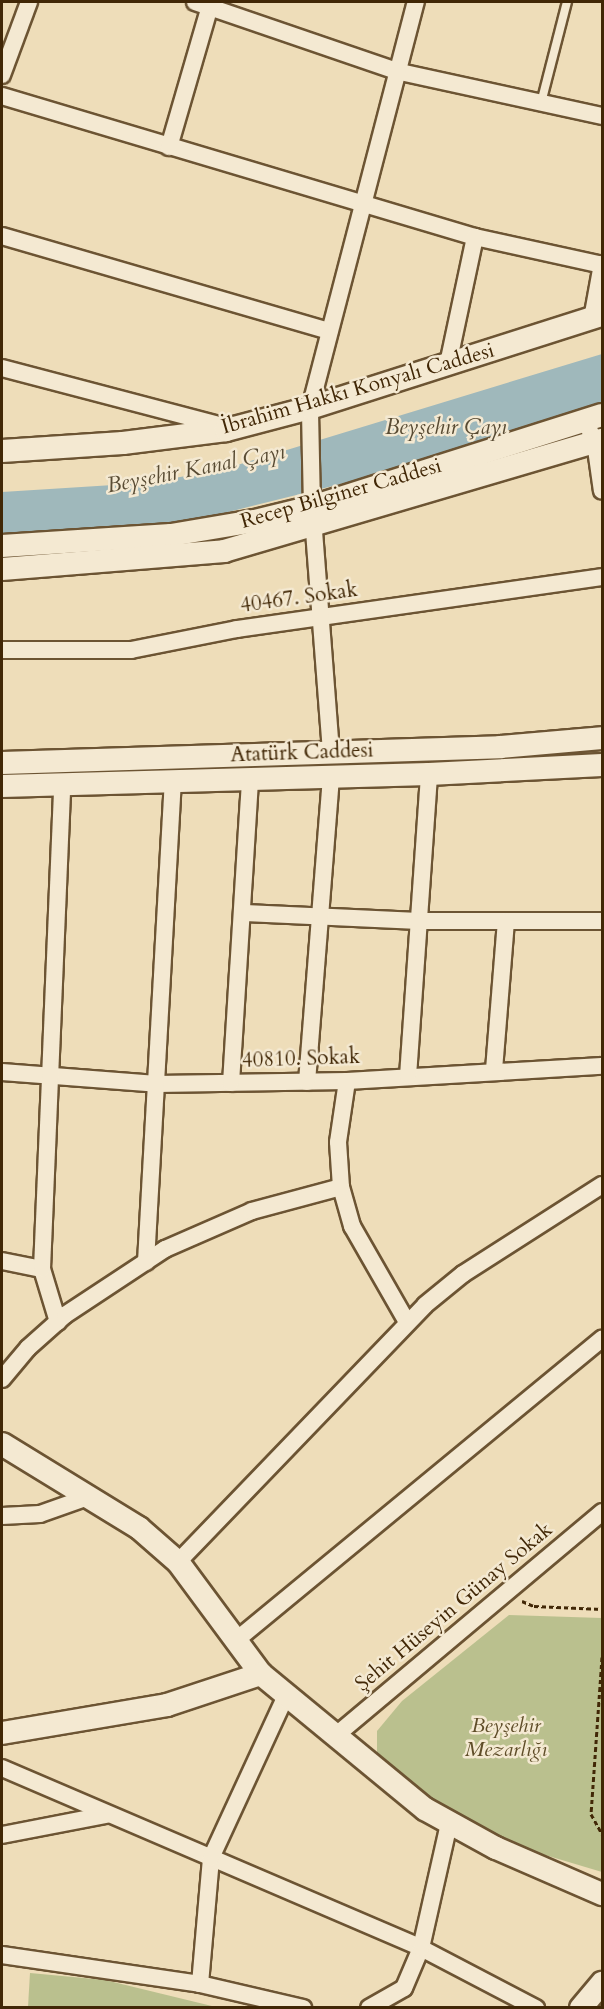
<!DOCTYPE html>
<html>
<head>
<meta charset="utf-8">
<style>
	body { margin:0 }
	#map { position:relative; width:604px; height:2009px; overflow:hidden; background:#eeddb9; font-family:Cardo,serif }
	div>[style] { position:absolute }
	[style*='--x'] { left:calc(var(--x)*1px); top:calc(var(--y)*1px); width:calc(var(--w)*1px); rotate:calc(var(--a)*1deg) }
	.green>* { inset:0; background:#bac08e }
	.water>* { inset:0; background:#9fb8bb }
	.path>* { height:3px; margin-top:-1.5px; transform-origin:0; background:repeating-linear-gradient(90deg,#412706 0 4.5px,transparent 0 7.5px) }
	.roads { filter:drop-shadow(2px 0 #6c5433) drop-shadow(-2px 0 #6c5433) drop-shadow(0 2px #6c5433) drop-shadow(0 -2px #6c5433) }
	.lane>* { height:8px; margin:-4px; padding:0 4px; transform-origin:4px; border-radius:4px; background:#f4e9d2 }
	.street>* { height:16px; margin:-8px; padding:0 8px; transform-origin:8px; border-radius:8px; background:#f4e9d2 }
	.secondary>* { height:22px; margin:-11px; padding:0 11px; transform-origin:11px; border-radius:11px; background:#f4e9d2 }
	span { translate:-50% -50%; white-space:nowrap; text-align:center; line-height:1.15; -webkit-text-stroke:5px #f4e9d2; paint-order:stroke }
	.street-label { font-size:21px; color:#412706 }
	.park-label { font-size:21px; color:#5f4d28; font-style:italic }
	.water-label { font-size:22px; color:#584b33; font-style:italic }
	.frame { position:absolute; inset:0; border:3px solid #412706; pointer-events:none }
</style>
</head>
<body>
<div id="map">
	<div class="green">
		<div style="clip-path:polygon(509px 1615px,602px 1618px,602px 1872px,515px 1846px,456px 1820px,377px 1755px,377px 1731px,402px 1701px)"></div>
		<div style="clip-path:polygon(30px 1973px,105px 1980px,216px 2007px,28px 2007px)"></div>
	</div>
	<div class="water">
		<div style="clip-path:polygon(602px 354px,602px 402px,373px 476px,176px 525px,2px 538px,2px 492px,145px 483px,221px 470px)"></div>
	</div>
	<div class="path">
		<div style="--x:522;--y:1601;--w:13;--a:23"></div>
		<div style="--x:534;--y:1606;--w:68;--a:2.5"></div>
		<div style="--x:602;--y:1657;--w:157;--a:94"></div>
		<div style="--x:591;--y:1814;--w:23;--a:61"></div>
	</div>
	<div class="roads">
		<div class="lane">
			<div style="--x:541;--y:103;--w:104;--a:-75.6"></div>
		</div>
		<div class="street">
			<div style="--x:195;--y:2;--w:217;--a:18.9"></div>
			<div style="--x:400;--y:72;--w:207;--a:12.3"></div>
			<div style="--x:2;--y:75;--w:78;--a:-69.7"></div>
			<div style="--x:2;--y:96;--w:494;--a:16.6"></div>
			<div style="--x:475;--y:237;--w:130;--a:12.4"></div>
			<div style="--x:169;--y:147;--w:147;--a:-73.8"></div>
			<div style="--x:2;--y:236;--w:341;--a:16.2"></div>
			<div style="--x:592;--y:319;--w:56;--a:-79.7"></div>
			<div style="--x:448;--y:364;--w:130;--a:-78"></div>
			<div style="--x:2;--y:368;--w:233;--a:14.7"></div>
			<div style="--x:585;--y:420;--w:24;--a:66"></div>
			<div style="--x:595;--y:442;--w:49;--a:81.9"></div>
			<div style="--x:2;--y:650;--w:129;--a:0"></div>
			<div style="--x:131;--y:650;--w:108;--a:-11.2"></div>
			<div style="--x:237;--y:629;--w:369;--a:-8.1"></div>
			<div style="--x:331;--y:752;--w:246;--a:-94.4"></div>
			<div style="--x:312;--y:507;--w:99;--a:-91.2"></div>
			<div style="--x:310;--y:408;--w:420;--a:-75.4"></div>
			<div style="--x:245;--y:913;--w:174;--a:2.6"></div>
			<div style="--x:419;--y:921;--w:183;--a:0"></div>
			<div style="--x:494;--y:1070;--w:149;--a:-85.4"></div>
			<div style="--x:2;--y:1072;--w:155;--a:4.4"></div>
			<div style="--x:157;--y:1084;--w:190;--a:-0.9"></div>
			<div style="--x:347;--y:1081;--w:255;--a:-3.4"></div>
			<div style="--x:408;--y:1076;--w:303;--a:-86"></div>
			<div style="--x:347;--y:1081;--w:62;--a:98.4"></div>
			<div style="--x:338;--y:1142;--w:45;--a:86.2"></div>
			<div style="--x:341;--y:1187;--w:41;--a:74.2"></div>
			<div style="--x:352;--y:1226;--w:111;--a:60.2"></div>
			<div style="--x:307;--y:1082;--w:306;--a:-85.5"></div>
			<div style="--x:231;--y:1083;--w:305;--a:-86.4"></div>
			<div style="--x:2;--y:1261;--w:41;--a:11.3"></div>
			<div style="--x:146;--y:1262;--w:482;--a:-86.8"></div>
			<div style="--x:58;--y:1322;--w:55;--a:-106.8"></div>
			<div style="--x:42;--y:1269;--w:485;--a:-87.6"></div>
			<div style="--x:2;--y:1379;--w:40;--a:-50"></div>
			<div style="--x:28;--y:1348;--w:50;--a:-41.7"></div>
			<div style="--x:65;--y:1315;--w:120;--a:-33.4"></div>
			<div style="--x:165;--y:1249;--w:95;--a:-23.6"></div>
			<div style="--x:252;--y:1211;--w:92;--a:-15.1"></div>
			<div style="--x:2;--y:1516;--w:38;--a:-3"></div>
			<div style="--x:40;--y:1514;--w:54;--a:-19.4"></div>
			<div style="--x:178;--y:1562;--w:356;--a:-46.1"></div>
			<div style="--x:425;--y:1305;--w:49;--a:-39.2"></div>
			<div style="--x:463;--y:1274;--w:165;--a:-32.6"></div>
			<div style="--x:234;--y:1642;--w:477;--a:-39.5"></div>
			<div style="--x:334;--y:1737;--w:350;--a:-40"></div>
			<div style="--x:2;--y:1768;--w:456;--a:23.2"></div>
			<div style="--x:421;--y:1948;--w:130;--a:27.6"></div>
			<div style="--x:2;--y:1835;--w:106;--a:-10.9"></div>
			<div style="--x:2;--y:1955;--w:200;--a:8.3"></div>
			<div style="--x:200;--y:1984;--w:106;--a:13.1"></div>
			<div style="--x:200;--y:1984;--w:126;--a:-85"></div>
			<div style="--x:211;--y:1858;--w:176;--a:-65.2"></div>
			<div style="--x:369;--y:2008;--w:40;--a:-29.7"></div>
			<div style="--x:404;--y:1988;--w:43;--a:-67"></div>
			<div style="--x:421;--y:1948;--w:127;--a:-77.3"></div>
		</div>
		<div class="secondary">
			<div style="--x:2;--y:451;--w:121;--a:-3.8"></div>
			<div style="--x:123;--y:443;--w:104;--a:-7.2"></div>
			<div style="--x:226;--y:430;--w:87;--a:-14.7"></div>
			<div style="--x:310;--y:408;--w:306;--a:-17.7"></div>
			<div style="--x:2;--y:546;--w:169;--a:-3.7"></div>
			<div style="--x:171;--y:535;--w:85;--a:-9.5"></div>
			<div style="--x:255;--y:521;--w:59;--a:-13.8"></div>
			<div style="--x:312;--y:507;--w:304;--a:-17.6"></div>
			<div style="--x:2;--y:569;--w:223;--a:-4.6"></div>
			<div style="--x:224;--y:551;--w:394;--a:-16.4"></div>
			<div style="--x:2;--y:763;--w:498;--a:-1.8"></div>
			<div style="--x:500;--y:747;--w:102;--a:-5"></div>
			<div style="--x:2;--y:786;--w:427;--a:-1.6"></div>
			<div style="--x:429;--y:774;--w:173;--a:-3"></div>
			<div style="--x:2;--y:1444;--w:161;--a:31.5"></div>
			<div style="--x:139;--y:1528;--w:52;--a:41.1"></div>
			<div style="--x:178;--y:1562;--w:139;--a:53.5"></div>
			<div style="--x:261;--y:1674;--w:212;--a:39.5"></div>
			<div style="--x:425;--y:1809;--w:81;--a:28.8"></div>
			<div style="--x:496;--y:1848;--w:116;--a:23.5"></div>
			<div style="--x:2;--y:1733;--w:167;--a:-9.6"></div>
			<div style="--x:167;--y:1705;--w:99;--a:-18.3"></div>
			<div style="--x:581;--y:2008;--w:33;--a:-50"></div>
		</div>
	</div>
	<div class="street-label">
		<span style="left:358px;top:389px;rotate:-16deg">İbrahim Hakkı Konyalı Caddesi</span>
		<span style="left:341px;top:494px;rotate:-16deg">Recep Bilginer Caddesi</span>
		<span style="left:299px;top:598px;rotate:-8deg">40467. Sokak</span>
		<span style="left:302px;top:753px;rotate:-2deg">Atatürk Caddesi</span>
		<span style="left:301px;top:1059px;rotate:-2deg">40810. Sokak</span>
		<span style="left:454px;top:1607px;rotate:-40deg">Şehit Hüseyin Günay Sokak</span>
	</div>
	<div class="park-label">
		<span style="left:506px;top:1738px">Beyşehir<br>Mezarlığı</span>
	</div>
	<div class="water-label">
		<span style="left:446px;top:428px">Beyşehir Çayı</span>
		<span style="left:196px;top:469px;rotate:-11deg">Beyşehir Kanal Çayı</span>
	</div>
	<div class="frame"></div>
</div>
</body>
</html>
